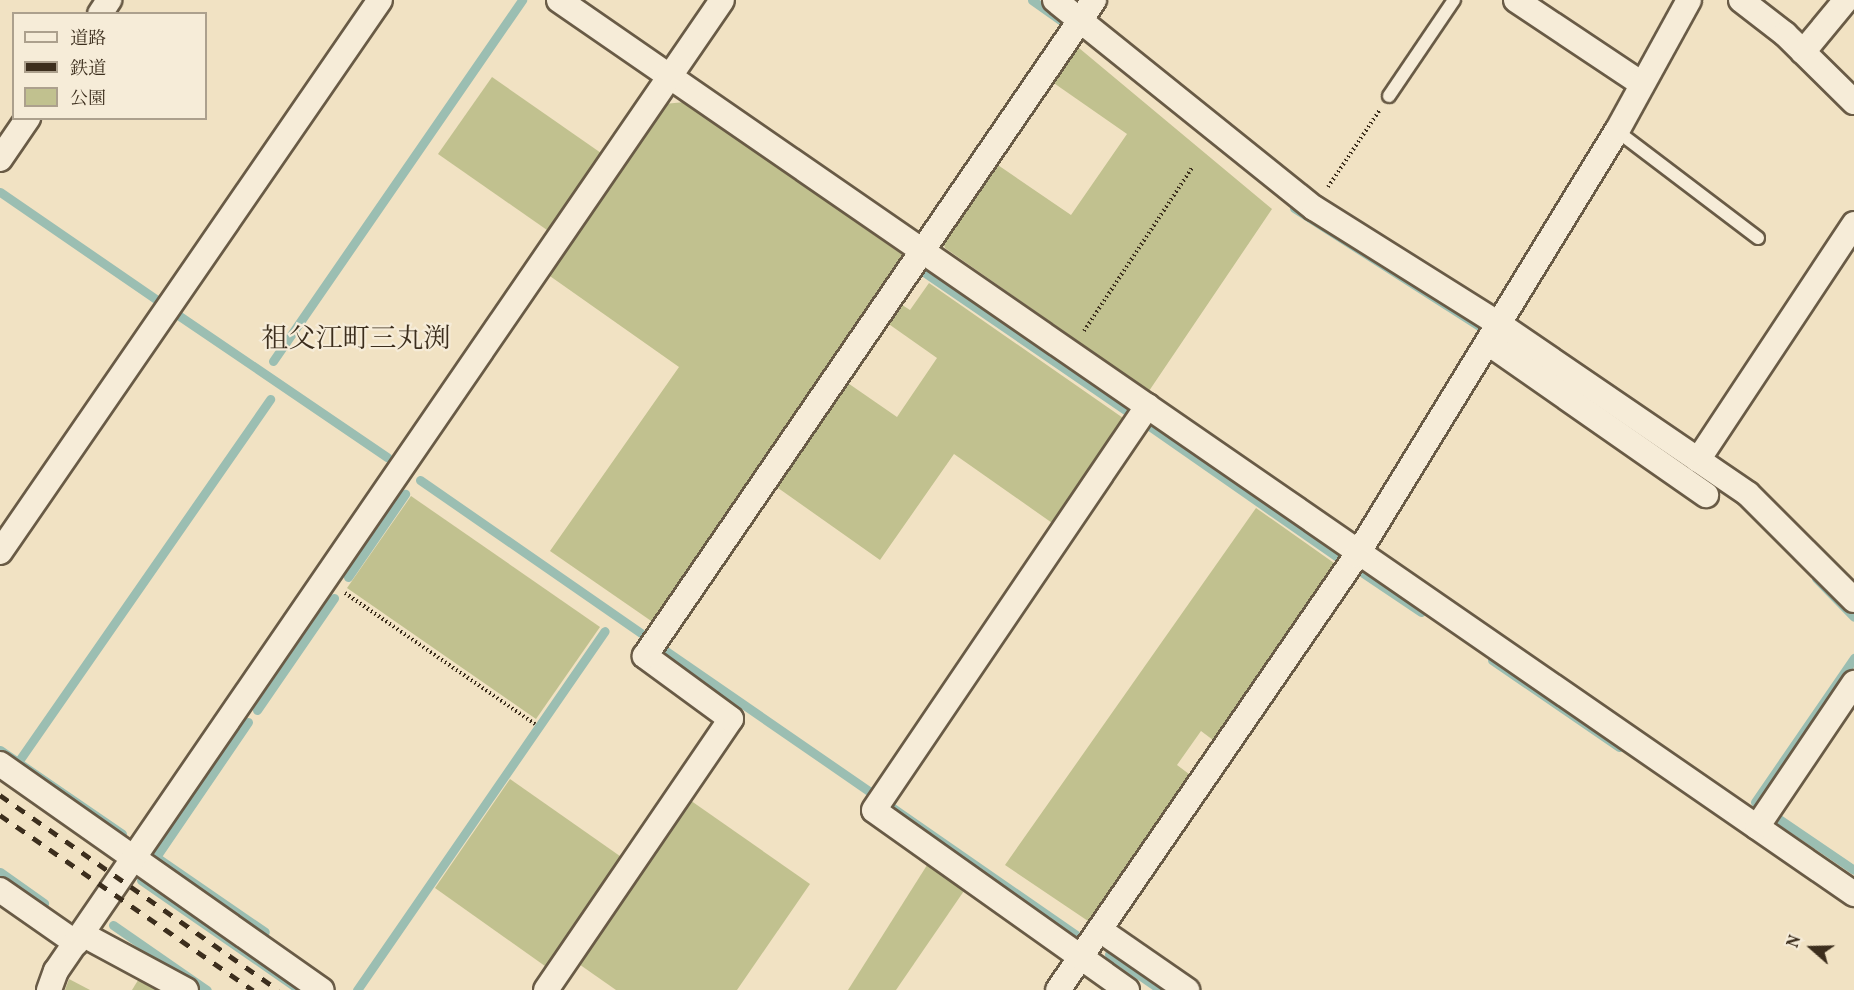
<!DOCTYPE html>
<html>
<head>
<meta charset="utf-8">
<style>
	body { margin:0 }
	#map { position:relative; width:1854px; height:990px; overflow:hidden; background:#f1e2c3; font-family:Vollkorn,"Noto Serif JP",serif }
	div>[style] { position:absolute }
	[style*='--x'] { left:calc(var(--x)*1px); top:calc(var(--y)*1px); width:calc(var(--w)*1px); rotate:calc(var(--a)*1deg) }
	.green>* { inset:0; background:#c1c18f }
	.stream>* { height:9px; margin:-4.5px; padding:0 4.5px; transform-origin:4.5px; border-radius:4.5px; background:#9bbeb2 }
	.path>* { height:4px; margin-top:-2px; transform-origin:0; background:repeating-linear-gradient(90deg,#3c2e1d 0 1.5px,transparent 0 4.5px) }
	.roads { filter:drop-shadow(2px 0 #695b46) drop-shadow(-2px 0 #695b46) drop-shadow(0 2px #695b46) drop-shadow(0 -2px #695b46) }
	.lane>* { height:12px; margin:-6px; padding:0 6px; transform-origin:6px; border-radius:6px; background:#f6ecd8 }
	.street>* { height:24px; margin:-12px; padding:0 12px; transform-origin:12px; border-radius:12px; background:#f6ecd8 }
	.rail>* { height:4.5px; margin-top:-2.25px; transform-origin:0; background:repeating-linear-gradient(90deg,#3c2e1d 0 10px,transparent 0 20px) }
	span { translate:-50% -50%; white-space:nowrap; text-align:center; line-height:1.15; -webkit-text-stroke:4.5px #f6ecd8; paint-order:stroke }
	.quarter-label { font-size:27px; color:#3c2e1d }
	.legend { position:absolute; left:12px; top:12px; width:195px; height:108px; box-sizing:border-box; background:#f6ecd8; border:2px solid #aca08d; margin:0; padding:8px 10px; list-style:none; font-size:18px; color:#3c2e1d }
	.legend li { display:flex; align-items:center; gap:12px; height:30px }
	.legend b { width:30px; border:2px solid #aca08d }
	.north { position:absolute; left:1782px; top:918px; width:60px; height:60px; -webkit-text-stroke:4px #f6ecd8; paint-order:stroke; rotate:290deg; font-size:16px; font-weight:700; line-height:24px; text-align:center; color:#3c2e1d }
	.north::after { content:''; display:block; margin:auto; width:21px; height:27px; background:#3c2e1d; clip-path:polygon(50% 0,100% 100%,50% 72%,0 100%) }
</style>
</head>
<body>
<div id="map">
	<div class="green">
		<div style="clip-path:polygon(1073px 43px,1272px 209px,1149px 391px,945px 248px,941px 236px,992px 161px,1071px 215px,1127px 134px,1048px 79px)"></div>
		<div style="clip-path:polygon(492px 77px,601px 153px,547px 230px,438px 154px)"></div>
		<div style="clip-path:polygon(685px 102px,904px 256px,906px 263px,657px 625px,550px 551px,679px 367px,547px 274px,664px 104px)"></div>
		<div style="clip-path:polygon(929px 283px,1126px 420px,1055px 525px,954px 454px,880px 560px,771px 483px,842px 379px,897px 417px,937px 358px,883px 320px,896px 301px,910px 310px)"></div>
		<div style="clip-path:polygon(411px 496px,600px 627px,536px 719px,347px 588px)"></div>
		<div style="clip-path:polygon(1256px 508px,1334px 563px,1213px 740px,1201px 731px,1177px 765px,1189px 774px,1088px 921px,1005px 865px)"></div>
		<div style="clip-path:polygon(510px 779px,627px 861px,552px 971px,435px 888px)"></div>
		<div style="clip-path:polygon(687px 798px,810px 884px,737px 990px,616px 990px,576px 962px)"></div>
		<div style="clip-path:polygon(929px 862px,966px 888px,896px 990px,848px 990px)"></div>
		<div style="clip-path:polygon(140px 977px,163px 990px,132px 990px)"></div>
		<div style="clip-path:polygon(69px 979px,90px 990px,65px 990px)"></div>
	</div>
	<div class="stream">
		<div style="--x:1032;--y:0;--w:42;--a:35.2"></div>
		<div style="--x:0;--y:192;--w:194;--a:34.5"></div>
		<div style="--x:1294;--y:208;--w:225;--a:32.5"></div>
		<div style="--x:921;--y:270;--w:253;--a:34.4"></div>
		<div style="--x:178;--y:315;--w:253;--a:34.2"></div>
		<div style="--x:273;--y:361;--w:439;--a:-55.4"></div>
		<div style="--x:1148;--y:425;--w:231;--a:34.9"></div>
		<div style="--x:420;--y:480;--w:272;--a:34.7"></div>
		<div style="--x:1363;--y:573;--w:70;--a:33.9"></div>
		<div style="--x:348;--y:577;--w:101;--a:-55.5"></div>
		<div style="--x:1816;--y:578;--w:54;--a:45.7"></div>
		<div style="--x:663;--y:649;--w:250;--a:34.6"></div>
		<div style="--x:1492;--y:660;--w:154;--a:34.4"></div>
		<div style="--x:257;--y:710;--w:136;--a:-55.5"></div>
		<div style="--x:248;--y:722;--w:163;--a:124.3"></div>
		<div style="--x:156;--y:857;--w:132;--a:34.5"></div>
		<div style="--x:0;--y:750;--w:148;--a:34.5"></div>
		<div style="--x:18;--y:762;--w:442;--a:-55.2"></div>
		<div style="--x:1755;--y:802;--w:175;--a:-55.5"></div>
		<div style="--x:887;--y:804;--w:230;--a:34.7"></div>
		<div style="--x:1776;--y:817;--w:94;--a:34.2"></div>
		<div style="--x:0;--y:872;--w:54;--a:35.2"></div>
		<div style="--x:141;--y:880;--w:193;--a:34.7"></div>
		<div style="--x:113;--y:925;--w:114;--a:34.7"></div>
		<div style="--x:1109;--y:954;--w:63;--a:34.7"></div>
		<div style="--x:357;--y:990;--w:436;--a:-55.4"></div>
	</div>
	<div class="path">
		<div style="--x:1328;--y:187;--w:92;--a:-56.1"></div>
		<div style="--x:1084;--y:331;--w:196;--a:-56.5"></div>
		<div style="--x:345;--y:593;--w:231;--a:34.6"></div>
	</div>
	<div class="roads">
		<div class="lane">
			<div style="--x:1389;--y:96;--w:116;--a:-55.9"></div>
			<div style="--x:1617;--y:131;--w:177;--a:37.2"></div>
		</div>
		<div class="street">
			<div style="--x:559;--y:0;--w:1574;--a:34.62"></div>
			<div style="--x:1055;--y:0;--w:332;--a:38.8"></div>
			<div style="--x:1314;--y:208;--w:218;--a:32.1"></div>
			<div style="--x:1499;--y:324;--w:301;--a:34.3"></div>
			<div style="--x:1748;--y:494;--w:150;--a:45"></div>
			<div style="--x:1516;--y:0;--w:151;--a:33.7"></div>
			<div style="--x:1741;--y:0;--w:56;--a:37.7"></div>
			<div style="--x:1785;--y:34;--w:97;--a:44.6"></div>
			<div style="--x:100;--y:14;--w:17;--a:-57"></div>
			<div style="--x:1803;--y:52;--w:67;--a:-50.4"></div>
			<div style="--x:0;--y:159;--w:50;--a:-55.7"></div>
			<div style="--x:1488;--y:343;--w:266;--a:34.9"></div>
			<div style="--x:1698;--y:460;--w:283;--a:-56.5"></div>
			<div style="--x:0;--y:552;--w:670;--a:-55.46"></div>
			<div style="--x:0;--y:764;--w:393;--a:35.1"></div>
			<div style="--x:1757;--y:827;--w:174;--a:-56"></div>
			<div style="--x:0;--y:890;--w:93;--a:34.9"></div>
			<div style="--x:1100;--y:930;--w:106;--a:34.6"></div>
			<div style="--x:82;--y:934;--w:118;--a:28.3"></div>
			<div style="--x:49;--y:990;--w:20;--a:-70"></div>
			<div style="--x:56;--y:971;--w:1177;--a:-55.55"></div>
			<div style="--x:546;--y:990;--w:328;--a:-55.7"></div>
			<div style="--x:731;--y:719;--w:107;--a:-143.8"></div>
			<div style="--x:645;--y:656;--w:795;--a:-55.61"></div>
			<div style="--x:1058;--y:990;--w:528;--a:-55.5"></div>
			<div style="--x:1357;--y:555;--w:497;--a:-58.5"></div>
			<div style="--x:1617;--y:131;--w:149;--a:-61.2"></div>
			<div style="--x:1127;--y:990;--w:310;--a:-144.6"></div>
			<div style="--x:874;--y:810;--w:488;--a:-55.9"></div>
		</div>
	</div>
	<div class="rail">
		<div style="--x:0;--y:795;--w:340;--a:35"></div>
		<div style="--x:0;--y:815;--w:308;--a:34.7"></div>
	</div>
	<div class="quarter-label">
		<span style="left:356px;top:341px">祖父江町三丸渕</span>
	</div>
	<ul class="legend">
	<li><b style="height:8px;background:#f6ecd8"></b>道路</li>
	<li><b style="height:8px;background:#3c2e1d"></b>鉄道</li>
	<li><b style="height:16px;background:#c1c18f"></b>公園</li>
	</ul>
	<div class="north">N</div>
</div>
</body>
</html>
